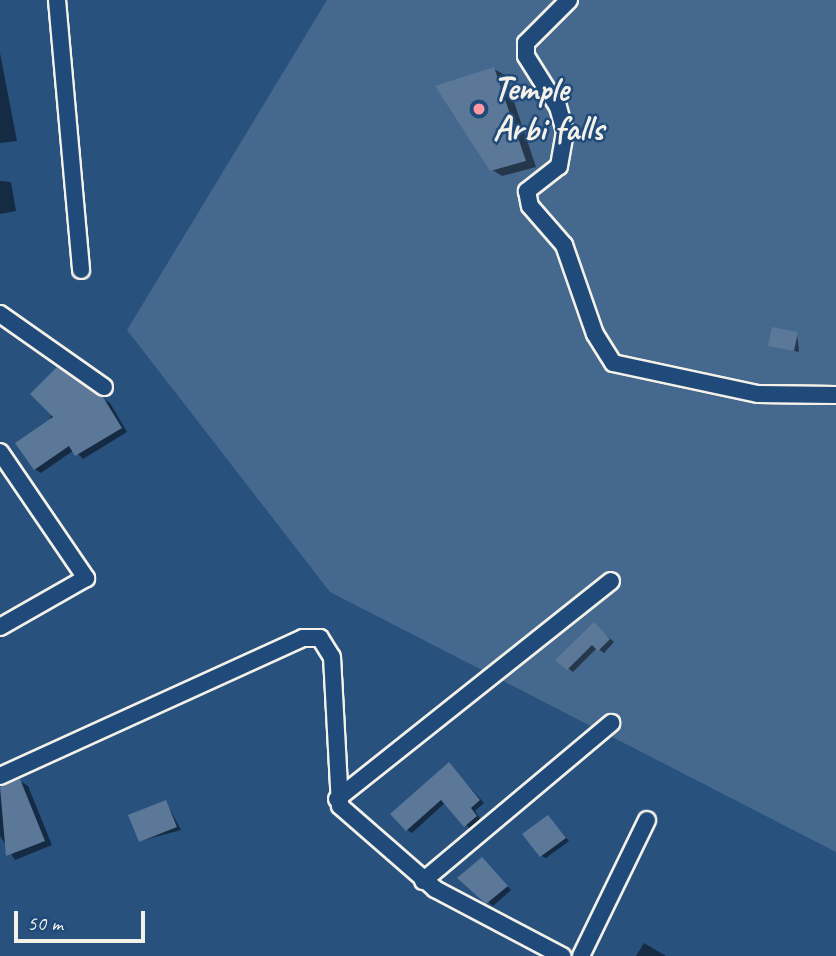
<!DOCTYPE html>
<html>
<head>
<meta charset="utf-8">
<style>
	body { margin:0 }
	#map { position:relative; width:836px; height:956px; overflow:hidden; background:#28517e; font-family:Caveat,sans-serif }
	div>[style] { position:absolute }
	[style*='--x'] { left:calc(var(--x)*1px); top:calc(var(--y)*1px); width:calc(var(--w)*1px); rotate:calc(var(--a)*1deg) }
	.green>* { inset:0; background:#45688e }
	.shadow>* { inset:0; background:#0007 }
	.building>* { inset:0; background:#5b7899 }
	.roads { filter:drop-shadow(2px 0 #f4f1e8) drop-shadow(-2px 0 #f4f1e8) drop-shadow(0 2px #f4f1e8) drop-shadow(0 -2px #f4f1e8) }
	.street>* { height:16px; margin:-8px; padding:0 8px; transform-origin:8px; border-radius:8px; background:#1f4a7a }
	.dots>* { width:19px; height:19px; translate:-50% -50%; box-sizing:border-box; border:4px solid #1f4a7a; border-radius:50% }
	span { translate:-50% -50%; white-space:nowrap; text-align:center; line-height:1.15; -webkit-text-stroke:5px #1f4a7a; paint-order:stroke }
	.poi-label { font-size:35px; color:#f4f1e8; font-weight:700 }
	.left { translate:0 -50%; text-align:left }
	.scale { position:absolute; left:14px; top:911px; width:131px; height:32px; box-sizing:border-box; border:4px solid #f4f1e8; border-top:0; padding-left:9px; font-size:21px; line-height:24px; white-space:nowrap; color:#f4f1e8; -webkit-text-stroke:5px #1f4a7a; paint-order:stroke }
</style>
</head>
<body>
<div id="map">
	<div class="green">
		<div style="clip-path:polygon(327px 0,836px 0,836px 852px,330px 592px,127px 330px)"></div>
	</div>
	<div class="shadow">
		<div style="clip-path:polygon(0 53px,17px 141px,0 143px)"></div>
		<div style="clip-path:polygon(494px 69px,505px 75px,536px 167px,502px 176px,491px 169px)"></div>
		<div style="clip-path:polygon(0 181px,11px 182px,16px 211px,0 214px)"></div>
		<div style="clip-path:polygon(797px 333px,799px 352px,770px 345px)"></div>
		<div style="clip-path:polygon(64px 373px,110px 403px,127px 432px,83px 459px,74px 450px,41px 473px,35px 469px)"></div>
		<div style="clip-path:polygon(594px 624px,614px 642px,604px 653px,597px 648px,573px 672px,558px 660px)"></div>
		<div style="clip-path:polygon(449px 764px,484px 803px,475px 811px,481px 820px,470px 829px,446px 802px,412px 833px,407px 830px)"></div>
		<div style="clip-path:polygon(20px 781px,28px 786px,52px 845px,15px 860px,0 836px,0 789px)"></div>
		<div style="clip-path:polygon(166px 802px,181px 830px,140px 841px)"></div>
		<div style="clip-path:polygon(548px 817px,569px 841px,546px 858px,541px 856px)"></div>
		<div style="clip-path:polygon(482px 859px,511px 890px,493px 906px,460px 878px)"></div>
		<div style="clip-path:polygon(644px 943px,649px 946px,666px 956px,636px 956px)"></div>
	</div>
	<div class="building">
		<div style="clip-path:polygon(494px 67px,526px 161px,490px 171px,435px 86px)"></div>
		<div style="clip-path:polygon(772px 327px,798px 332px,794px 351px,768px 346px)"></div>
		<div style="clip-path:polygon(57px 367px,103px 397px,122px 428px,75px 456px,69px 446px,34px 470px,15px 443px,53px 417px,30px 394px)"></div>
		<div style="clip-path:polygon(594px 622px,610px 639px,598px 651px,592px 645px,567px 670px,555px 660px)"></div>
		<div style="clip-path:polygon(449px 762px,480px 800px,471px 808px,477px 816px,464px 827px,441px 800px,406px 831px,390px 814px)"></div>
		<div style="clip-path:polygon(20px 779px,45px 841px,6px 856px,0 787px)"></div>
		<div style="clip-path:polygon(166px 800px,177px 827px,139px 842px,128px 815px)"></div>
		<div style="clip-path:polygon(548px 815px,566px 838px,540px 857px,522px 834px)"></div>
		<div style="clip-path:polygon(482px 857px,508px 886px,486px 904px,457px 878px)"></div>
	</div>
	<div class="roads">
		<div class="street">
			<div style="--x:57;--y:0;--w:271;--a:84.9"></div>
			<div style="--x:569;--y:0;--w:61;--a:135"></div>
			<div style="--x:526;--y:43;--w:13;--a:90"></div>
			<div style="--x:526;--y:56;--w:60;--a:57.9"></div>
			<div style="--x:558;--y:107;--w:26;--a:74"></div>
			<div style="--x:565;--y:132;--w:35;--a:100"></div>
			<div style="--x:559;--y:166;--w:41;--a:142"></div>
			<div style="--x:527;--y:191;--w:15;--a:79"></div>
			<div style="--x:530;--y:206;--w:52;--a:48.9"></div>
			<div style="--x:564;--y:245;--w:94;--a:70.8"></div>
			<div style="--x:595;--y:334;--w:34;--a:58"></div>
			<div style="--x:613;--y:363;--w:148;--a:12.1"></div>
			<div style="--x:758;--y:394;--w:78;--a:0.7"></div>
			<div style="--x:0;--y:314;--w:127;--a:35.1"></div>
			<div style="--x:0;--y:452;--w:153;--a:55.7"></div>
			<div style="--x:86;--y:578;--w:99;--a:150.3"></div>
			<div style="--x:0;--y:776;--w:333;--a:-24.5"></div>
			<div style="--x:303;--y:638;--w:17;--a:0"></div>
			<div style="--x:320;--y:638;--w:22;--a:58"></div>
			<div style="--x:332;--y:657;--w:149;--a:86.9"></div>
			<div style="--x:340;--y:806;--w:126;--a:41.1"></div>
			<div style="--x:435;--y:889;--w:144;--a:27.8"></div>
			<div style="--x:337;--y:799;--w:350;--a:-38.5"></div>
			<div style="--x:423;--y:881;--w:246;--a:-40"></div>
			<div style="--x:581;--y:956;--w:151;--a:-64.1"></div>
		</div>
	</div>
	<div class="dots">
		<div style="left:479px;top:109px;background:#ff9aa2"></div>
	</div>
	<div class="poi-label">
		<span class="left" style="left:493px;top:109px">Temple<br>Arbi falls</span>
	</div>
	<div class="scale">50 m</div>
</div>
</body>
</html>
